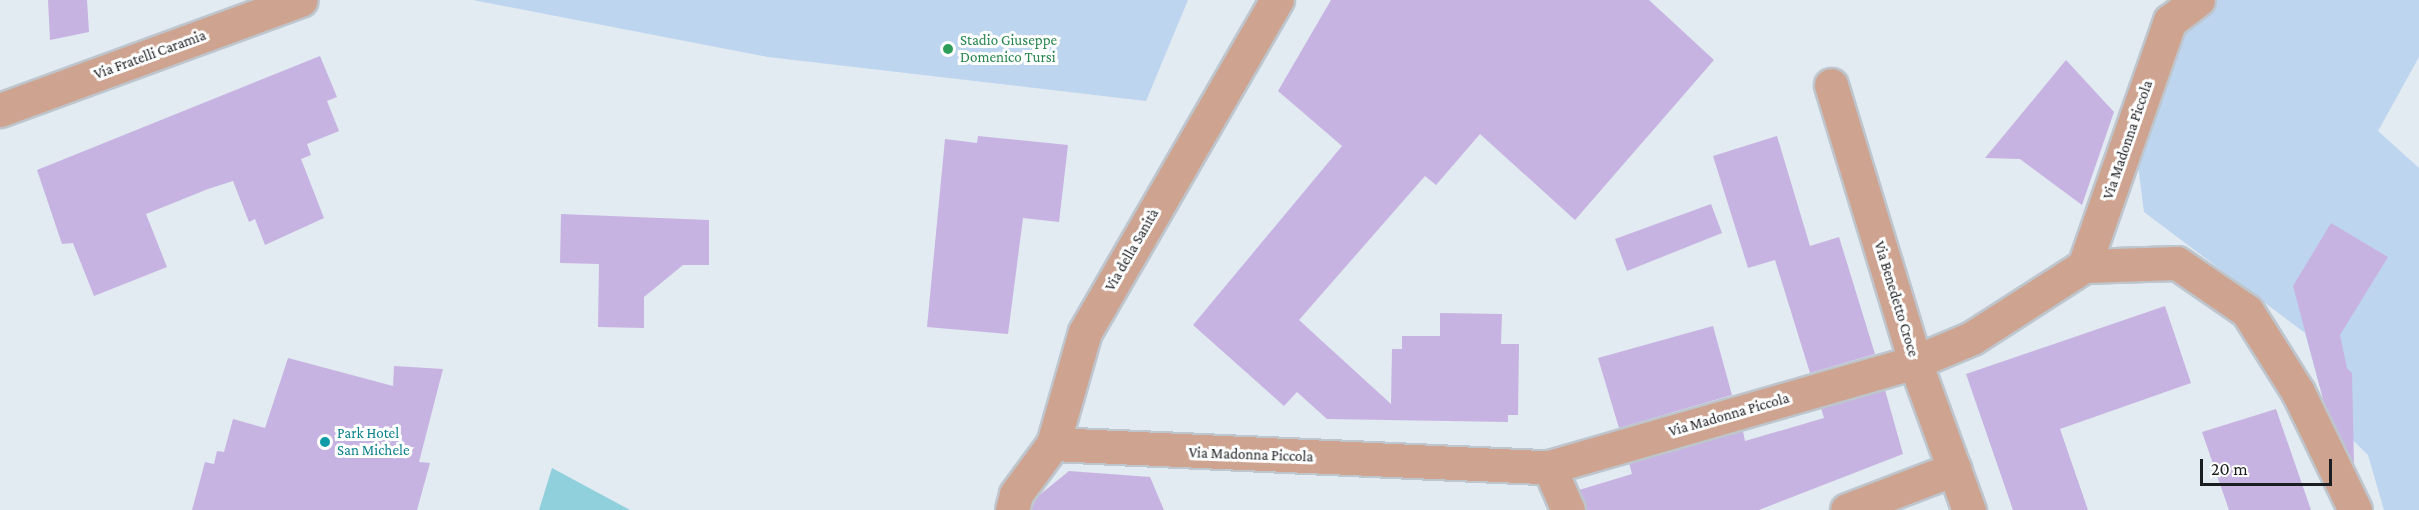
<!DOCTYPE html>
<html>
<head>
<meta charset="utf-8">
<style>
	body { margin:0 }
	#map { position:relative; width:2419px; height:510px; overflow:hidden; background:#e2eaf2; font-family:"Crimson Pro",serif }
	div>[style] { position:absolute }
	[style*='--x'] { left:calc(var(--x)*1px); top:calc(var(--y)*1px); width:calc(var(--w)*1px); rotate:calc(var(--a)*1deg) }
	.green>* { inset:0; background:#bdd5ee }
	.water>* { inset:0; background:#90d0dc }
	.building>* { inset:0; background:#c7b3e1 }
	.roads { filter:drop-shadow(2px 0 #bec5cc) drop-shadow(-2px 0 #bec5cc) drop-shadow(0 2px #bec5cc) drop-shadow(0 -2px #bec5cc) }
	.minor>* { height:33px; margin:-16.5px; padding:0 16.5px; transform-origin:16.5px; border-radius:16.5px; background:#cea390 }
	.dots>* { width:16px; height:16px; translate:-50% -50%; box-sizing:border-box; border:3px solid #fff; border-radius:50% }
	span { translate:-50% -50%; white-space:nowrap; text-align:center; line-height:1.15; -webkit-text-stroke:6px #fff; paint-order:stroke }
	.leisure-label { font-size:15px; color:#27864d }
	.left { translate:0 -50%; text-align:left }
	.street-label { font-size:15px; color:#1b1e21 }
	.culture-label { font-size:15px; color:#0d838f }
	.scale { position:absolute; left:2200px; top:459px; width:132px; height:27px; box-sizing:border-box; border:3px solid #1b1e21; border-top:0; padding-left:8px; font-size:18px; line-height:21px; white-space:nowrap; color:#1b1e21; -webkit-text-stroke:4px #fff; paint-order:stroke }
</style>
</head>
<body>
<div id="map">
	<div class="green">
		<div style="clip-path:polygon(473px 0,1188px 0,1146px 101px,768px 57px)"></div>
		<div style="clip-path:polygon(2198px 0,2419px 0,2419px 57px,2378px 131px,2419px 168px,2419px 510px,2384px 510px,2368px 455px,2328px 416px,2305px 333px,2144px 212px,2133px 127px)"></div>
	</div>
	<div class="water">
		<div style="clip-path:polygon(552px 468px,630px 510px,539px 510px)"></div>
	</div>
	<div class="building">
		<div style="clip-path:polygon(48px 0,87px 0,89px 32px,50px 40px)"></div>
		<div style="clip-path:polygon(1331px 0,1649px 0,1714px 60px,1575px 220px,1480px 134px,1436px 185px,1425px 176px,1299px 320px,1391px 404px,1392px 349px,1402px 349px,1402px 336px,1440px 336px,1440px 313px,1502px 314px,1501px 344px,1519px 344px,1518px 415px,1508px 415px,1508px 422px,1327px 419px,1297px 392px,1284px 406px,1193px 325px,1342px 146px,1278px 91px)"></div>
		<div style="clip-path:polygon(320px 56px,337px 97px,327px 101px,339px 131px,307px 144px,311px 155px,301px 159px,324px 218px,265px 245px,255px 219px,249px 222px,233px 181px,208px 189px,146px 214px,167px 267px,94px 296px,73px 243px,62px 244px,37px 170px)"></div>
		<div style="clip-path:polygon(2066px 60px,2114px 112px,2082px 205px,2020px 159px,1985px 158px)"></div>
		<div style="clip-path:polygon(978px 136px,1068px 145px,1059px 222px,1023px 218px,1008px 334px,927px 327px,945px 139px,977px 143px)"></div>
		<div style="clip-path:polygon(1777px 136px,1810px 246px,1839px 237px,1875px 354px,1810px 373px,1775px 260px,1748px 268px,1713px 156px)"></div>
		<div style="clip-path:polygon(1711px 204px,1722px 233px,1627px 271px,1615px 239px)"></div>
		<div style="clip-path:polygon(561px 214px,709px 220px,709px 265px,683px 265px,644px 297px,644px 328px,598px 327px,599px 264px,560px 263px)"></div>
		<div style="clip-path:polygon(2331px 223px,2388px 257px,2340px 335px,2347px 368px,2352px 373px,2354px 464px,2324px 403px,2293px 286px)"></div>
		<div style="clip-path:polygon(2165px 306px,2191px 383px,2060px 429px,2088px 510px,2013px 510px,1966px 374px)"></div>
		<div style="clip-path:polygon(1713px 326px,1732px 395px,1619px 428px,1598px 358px)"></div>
		<div style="clip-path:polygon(288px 358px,393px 386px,394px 366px,443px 369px,419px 462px,430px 463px,417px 510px,192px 510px,205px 462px,214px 464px,217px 451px,224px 452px,233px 419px,265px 428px)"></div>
		<div style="clip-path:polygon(1885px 390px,1903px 454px,1759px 510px,1586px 510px,1579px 490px,1632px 474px,1629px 463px,1743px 431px,1745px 441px,1824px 418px,1821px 408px)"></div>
		<div style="clip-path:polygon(2276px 409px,2311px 510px,2229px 510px,2202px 432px)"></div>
		<div style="clip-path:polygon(1069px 471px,1150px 477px,1164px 510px,1031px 510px,1037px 497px)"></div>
	</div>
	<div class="roads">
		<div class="minor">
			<div style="--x:1831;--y:85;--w:289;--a:73.1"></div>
			<div style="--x:1915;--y:362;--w:158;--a:70"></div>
			<div style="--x:0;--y:110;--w:320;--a:-20.1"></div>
			<div style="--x:2084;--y:266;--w:93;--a:-1.8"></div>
			<div style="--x:2177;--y:263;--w:85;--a:34.4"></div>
			<div style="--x:2247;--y:311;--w:96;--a:57.8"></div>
			<div style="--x:2298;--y:392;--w:131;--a:64.2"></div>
			<div style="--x:1053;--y:444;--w:497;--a:2.7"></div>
			<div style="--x:1549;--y:467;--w:381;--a:-16"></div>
			<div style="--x:1915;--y:362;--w:62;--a:-22.8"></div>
			<div style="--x:1972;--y:338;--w:133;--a:-32.7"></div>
			<div style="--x:2084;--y:266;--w:260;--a:-70.7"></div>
			<div style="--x:2170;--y:21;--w:35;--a:-37"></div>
			<div style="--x:1549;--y:467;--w:47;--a:66.2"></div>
			<div style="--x:1012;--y:510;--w:16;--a:-76"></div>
			<div style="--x:1016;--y:494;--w:62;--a:-53.5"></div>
			<div style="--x:1053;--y:444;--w:116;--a:-74.1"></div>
			<div style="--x:1085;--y:332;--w:384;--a:-60"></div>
			<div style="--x:1847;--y:510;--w:115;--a:-21"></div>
		</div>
	</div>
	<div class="dots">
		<div style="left:948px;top:49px;background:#2e9e5b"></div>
		<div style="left:325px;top:442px;background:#0f9aa8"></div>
	</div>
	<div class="leisure-label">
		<span class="left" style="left:960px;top:49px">Stadio Giuseppe<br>Domenico Tursi</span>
	</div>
	<div class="street-label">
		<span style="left:150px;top:55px;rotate:-20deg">Via Fratelli Caramia</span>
		<span style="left:2128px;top:140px;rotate:-71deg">Via Madonna Piccola</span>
		<span style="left:1132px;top:250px;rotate:-60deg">Via della Sanità</span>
		<span style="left:1896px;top:299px;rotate:73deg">Via Benedetto Croce</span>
		<span style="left:1729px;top:415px;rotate:-16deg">Via Madonna Piccola</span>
		<span style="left:1251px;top:455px;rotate:2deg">Via Madonna Piccola</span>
	</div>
	<div class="culture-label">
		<span class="left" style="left:337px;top:442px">Park Hotel<br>San Michele</span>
	</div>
	<div class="scale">20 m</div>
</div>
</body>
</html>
